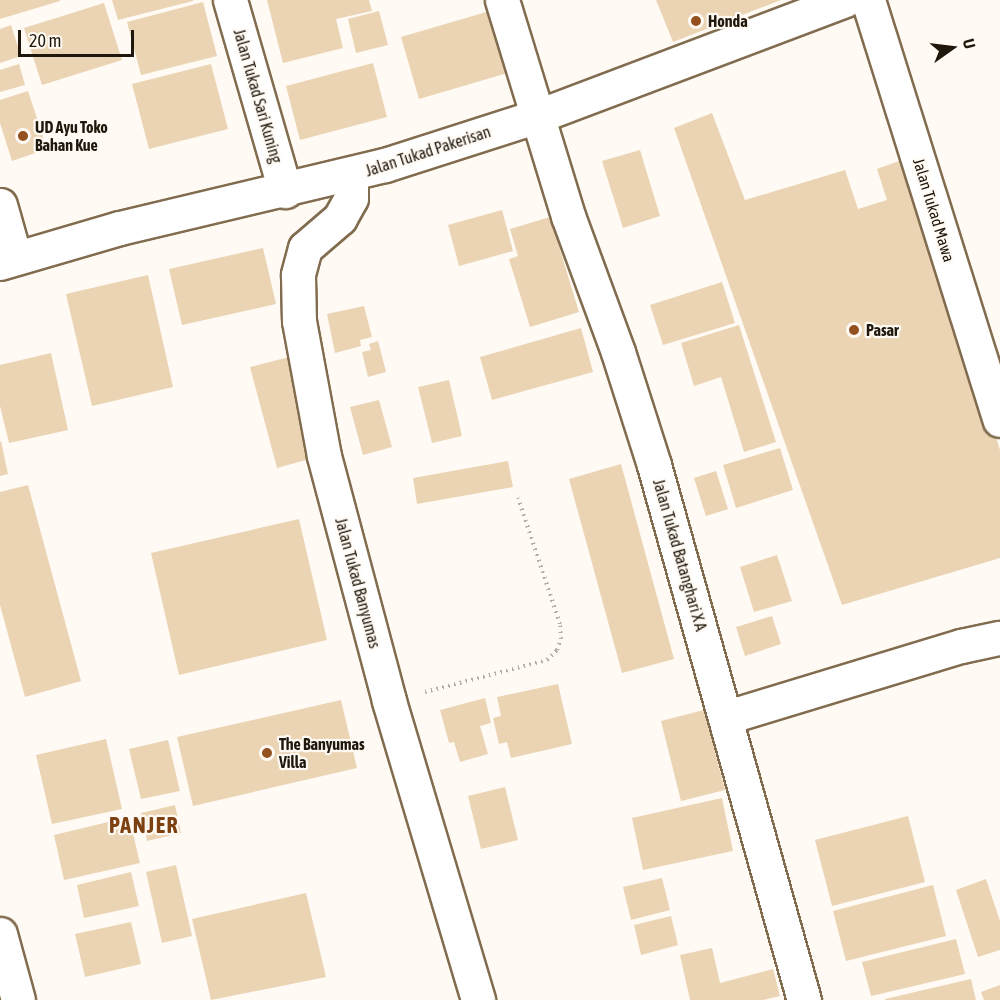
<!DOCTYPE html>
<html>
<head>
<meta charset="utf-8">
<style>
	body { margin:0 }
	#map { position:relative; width:1000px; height:1000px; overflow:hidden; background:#fffaf4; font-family:"Asap Condensed",sans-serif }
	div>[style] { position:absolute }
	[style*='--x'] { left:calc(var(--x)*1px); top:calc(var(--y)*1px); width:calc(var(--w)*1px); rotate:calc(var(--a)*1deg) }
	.building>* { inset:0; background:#ebd4b4 }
	.path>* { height:4px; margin-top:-2px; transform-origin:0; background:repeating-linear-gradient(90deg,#b3ada5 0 1.5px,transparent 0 6px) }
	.roads { filter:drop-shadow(2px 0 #816c4f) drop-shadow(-2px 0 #816c4f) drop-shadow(0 2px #816c4f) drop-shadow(0 -2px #816c4f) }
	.minor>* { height:33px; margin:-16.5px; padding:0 16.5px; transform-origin:16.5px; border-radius:16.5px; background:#fff }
	.dots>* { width:16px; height:16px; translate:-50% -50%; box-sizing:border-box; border:3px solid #fffaf4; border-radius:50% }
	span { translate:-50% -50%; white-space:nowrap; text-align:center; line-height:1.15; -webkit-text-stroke:4.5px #fffaf4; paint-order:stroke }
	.poi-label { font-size:16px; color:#20180c; font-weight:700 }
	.left { translate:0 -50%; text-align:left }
	.street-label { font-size:16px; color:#20180c }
	.district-label { font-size:22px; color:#7c4011; font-weight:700; letter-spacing:1.5px }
	.north { position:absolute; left:922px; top:18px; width:60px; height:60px; -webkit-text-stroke:4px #fffaf4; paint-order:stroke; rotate:76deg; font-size:16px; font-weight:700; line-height:24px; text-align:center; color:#20180c }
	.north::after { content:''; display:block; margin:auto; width:21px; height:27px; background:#20180c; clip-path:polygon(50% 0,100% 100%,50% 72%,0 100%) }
	.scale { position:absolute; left:18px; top:30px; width:116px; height:27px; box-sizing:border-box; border:3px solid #20180c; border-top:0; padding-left:8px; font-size:18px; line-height:21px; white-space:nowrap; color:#20180c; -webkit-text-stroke:4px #fffaf4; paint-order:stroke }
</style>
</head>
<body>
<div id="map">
	<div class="building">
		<div style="clip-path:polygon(0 0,60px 0,60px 1px,0 19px)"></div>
		<div style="clip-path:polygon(112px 0,193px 0,193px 1px,118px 20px)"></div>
		<div style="clip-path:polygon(267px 0,369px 0,372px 11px,336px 19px,343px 48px,283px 63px)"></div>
		<div style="clip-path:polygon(656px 0,781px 0,673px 42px)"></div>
		<div style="clip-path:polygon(203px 2px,217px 56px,141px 75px,127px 22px)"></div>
		<div style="clip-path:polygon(104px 3px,122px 60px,42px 85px,24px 28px)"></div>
		<div style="clip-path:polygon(500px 8px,518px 70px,419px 99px,401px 37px)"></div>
		<div style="clip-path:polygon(379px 11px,388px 45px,356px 53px,348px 19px)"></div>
		<div style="clip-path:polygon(11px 25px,21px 56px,0 63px,0 29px)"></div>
		<div style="clip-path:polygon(373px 63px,387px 117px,300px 140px,286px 86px)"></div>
		<div style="clip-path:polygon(19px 64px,25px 85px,0 92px,0 70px)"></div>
		<div style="clip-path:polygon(211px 64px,228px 129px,149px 149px,132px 84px)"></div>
		<div style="clip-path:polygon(28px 91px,47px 149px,12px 161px,0 123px,0 100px)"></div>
		<div style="clip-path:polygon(712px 113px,745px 200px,845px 170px,858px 209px,887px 200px,877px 169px,910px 157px,1000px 450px,1000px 558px,842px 605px,674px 128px)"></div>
		<div style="clip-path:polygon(640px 150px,660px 216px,623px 228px,602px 161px)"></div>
		<div style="clip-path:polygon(502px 210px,513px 251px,459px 266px,448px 225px)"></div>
		<div style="clip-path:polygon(550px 217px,579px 312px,530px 327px,509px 259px,518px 256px,510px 229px)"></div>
		<div style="clip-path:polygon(263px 248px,276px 304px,182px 325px,169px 269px)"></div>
		<div style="clip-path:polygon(148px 275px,173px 387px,92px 406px,66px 294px)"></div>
		<div style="clip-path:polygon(722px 282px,735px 323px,663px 345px,650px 305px)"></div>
		<div style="clip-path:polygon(364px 306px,372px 337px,360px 340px,361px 346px,335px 353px,327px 314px)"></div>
		<div style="clip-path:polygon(739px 325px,776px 442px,744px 452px,721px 377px,694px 386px,681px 343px)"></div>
		<div style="clip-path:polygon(581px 328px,593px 372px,492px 400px,480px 357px)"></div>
		<div style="clip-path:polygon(378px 341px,386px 372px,368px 377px,362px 352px,371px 350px,369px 344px)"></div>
		<div style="clip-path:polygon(51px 353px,68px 430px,9px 443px,0 406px,0 365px)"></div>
		<div style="clip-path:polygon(289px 357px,317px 457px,277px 468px,250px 367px)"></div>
		<div style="clip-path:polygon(449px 380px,462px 436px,432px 443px,418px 387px)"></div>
		<div style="clip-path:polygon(379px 400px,392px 447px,363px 455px,350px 407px)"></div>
		<div style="clip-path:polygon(1px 441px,8px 474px,0 476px,0 442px)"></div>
		<div style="clip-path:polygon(780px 448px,793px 490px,736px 508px,723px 465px)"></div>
		<div style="clip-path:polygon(508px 461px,513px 487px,417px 504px,413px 478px)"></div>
		<div style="clip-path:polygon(621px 464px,674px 659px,622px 673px,569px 479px)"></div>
		<div style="clip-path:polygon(716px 471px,728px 509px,706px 516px,694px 478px)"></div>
		<div style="clip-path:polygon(28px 485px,81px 681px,25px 697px,0 605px,0 492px)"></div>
		<div style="clip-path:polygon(299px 519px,327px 640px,179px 675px,151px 553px)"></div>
		<div style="clip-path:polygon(777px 555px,792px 601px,754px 612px,740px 567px)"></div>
		<div style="clip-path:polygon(772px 616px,781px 644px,745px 656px,736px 627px)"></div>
		<div style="clip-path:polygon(558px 684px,572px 744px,511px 758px,507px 742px,499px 744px,493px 718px,501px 716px,497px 697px)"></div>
		<div style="clip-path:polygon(485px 698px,491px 723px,480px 726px,488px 754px,460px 762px,454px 742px,449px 743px,440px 710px)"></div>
		<div style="clip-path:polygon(341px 700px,357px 768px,193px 806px,177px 737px)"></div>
		<div style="clip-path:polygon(704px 710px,725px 790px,681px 801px,661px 721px)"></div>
		<div style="clip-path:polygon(106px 739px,122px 809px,52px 824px,36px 755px)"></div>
		<div style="clip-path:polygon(168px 740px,180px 791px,141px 799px,129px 749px)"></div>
		<div style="clip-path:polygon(505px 787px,518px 840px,481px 849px,468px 796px)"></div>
		<div style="clip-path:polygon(722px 798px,733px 851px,643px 870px,632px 818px)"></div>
		<div style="clip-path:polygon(175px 805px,181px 833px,147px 841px,141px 813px)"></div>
		<div style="clip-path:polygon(908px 816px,925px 882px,832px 906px,815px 840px)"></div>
		<div style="clip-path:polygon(129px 817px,140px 863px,64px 880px,54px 835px)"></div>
		<div style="clip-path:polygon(176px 865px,192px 936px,162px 943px,146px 872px)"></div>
		<div style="clip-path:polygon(131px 872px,139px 906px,84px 918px,77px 885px)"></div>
		<div style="clip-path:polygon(662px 878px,670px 910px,631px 920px,623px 887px)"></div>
		<div style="clip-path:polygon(986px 879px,1000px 921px,1000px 950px,978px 957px,956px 890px)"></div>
		<div style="clip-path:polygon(933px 885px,946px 936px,846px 961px,833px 911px)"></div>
		<div style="clip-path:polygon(306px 893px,326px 977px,211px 1000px,192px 919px)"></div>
		<div style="clip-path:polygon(671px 916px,678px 945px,641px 955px,634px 925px)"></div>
		<div style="clip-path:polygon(131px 922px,141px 964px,85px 977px,75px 934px)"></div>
		<div style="clip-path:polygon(956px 939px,965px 974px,871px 996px,862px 962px)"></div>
		<div style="clip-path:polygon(712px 948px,720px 983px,773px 969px,780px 996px,763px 1000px,690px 1000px,680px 955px)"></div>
		<div style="clip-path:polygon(971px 979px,976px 1000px,885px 1000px,885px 999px)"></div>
		<div style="clip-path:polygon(1000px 985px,1000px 1000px,984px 1000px,981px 992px)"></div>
	</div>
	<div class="path">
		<div style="--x:425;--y:692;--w:126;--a:-14.7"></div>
		<div style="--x:547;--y:660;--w:14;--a:-45"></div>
		<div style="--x:557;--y:650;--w:12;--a:-70"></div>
		<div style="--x:561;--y:639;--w:15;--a:-94"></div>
		<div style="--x:560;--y:624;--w:133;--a:-108.4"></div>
	</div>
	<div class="roads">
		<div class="minor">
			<div style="--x:230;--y:0;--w:199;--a:73.9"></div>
			<div style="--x:502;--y:0;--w:226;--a:73"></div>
			<div style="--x:568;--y:216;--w:145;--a:69.8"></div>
			<div style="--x:618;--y:352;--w:119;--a:72.3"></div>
			<div style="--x:654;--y:465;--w:556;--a:74.34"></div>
			<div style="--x:868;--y:0;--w:440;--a:72.6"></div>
			<div style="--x:351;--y:175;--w:23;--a:90"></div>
			<div style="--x:351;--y:198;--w:23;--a:119"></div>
			<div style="--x:340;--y:218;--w:46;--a:139.4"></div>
			<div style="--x:305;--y:248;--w:28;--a:105"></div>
			<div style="--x:298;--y:275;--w:46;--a:88.8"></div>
			<div style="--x:299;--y:321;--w:137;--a:79.5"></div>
			<div style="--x:324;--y:456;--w:253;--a:75.1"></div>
			<div style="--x:389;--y:701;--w:312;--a:73.4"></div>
			<div style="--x:0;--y:205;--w:55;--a:74.2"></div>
			<div style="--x:0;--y:263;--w:125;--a:-16.3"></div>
			<div style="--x:120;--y:228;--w:272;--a:-13.4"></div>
			<div style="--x:385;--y:165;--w:161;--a:-17.8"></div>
			<div style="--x:538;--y:116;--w:328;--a:-20.7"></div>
			<div style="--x:727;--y:717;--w:245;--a:-16.9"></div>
			<div style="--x:961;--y:646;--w:40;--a:-12"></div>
			<div style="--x:0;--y:934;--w:68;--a:74.7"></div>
		</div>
	</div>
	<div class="dots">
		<div style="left:696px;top:21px;background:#945120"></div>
		<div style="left:23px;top:136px;background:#945120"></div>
		<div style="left:854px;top:330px;background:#945120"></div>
		<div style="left:267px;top:753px;background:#945120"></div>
	</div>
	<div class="poi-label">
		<span class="left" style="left:708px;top:21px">Honda</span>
		<span class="left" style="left:35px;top:136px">UD Ayu Toko<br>Bahan Kue</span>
		<span class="left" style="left:866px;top:330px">Pasar</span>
		<span class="left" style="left:279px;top:753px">The Banyumas<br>Villa</span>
	</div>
	<div class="street-label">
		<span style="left:258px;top:96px;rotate:74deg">Jalan Tukad Sari Kuning</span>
		<span style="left:428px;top:151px;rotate:-18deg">Jalan Tukad Pakerisan</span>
		<span style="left:934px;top:210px;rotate:73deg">Jalan Tukad Mawa</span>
		<span style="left:680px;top:555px;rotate:74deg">Jalan Tukad Batanghari X A</span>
		<span style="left:358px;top:583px;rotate:75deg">Jalan Tukad Banyumas</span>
	</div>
	<div class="district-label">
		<span style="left:144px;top:826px">PANJER</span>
	</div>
	<div class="north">U</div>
	<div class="scale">20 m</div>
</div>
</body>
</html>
